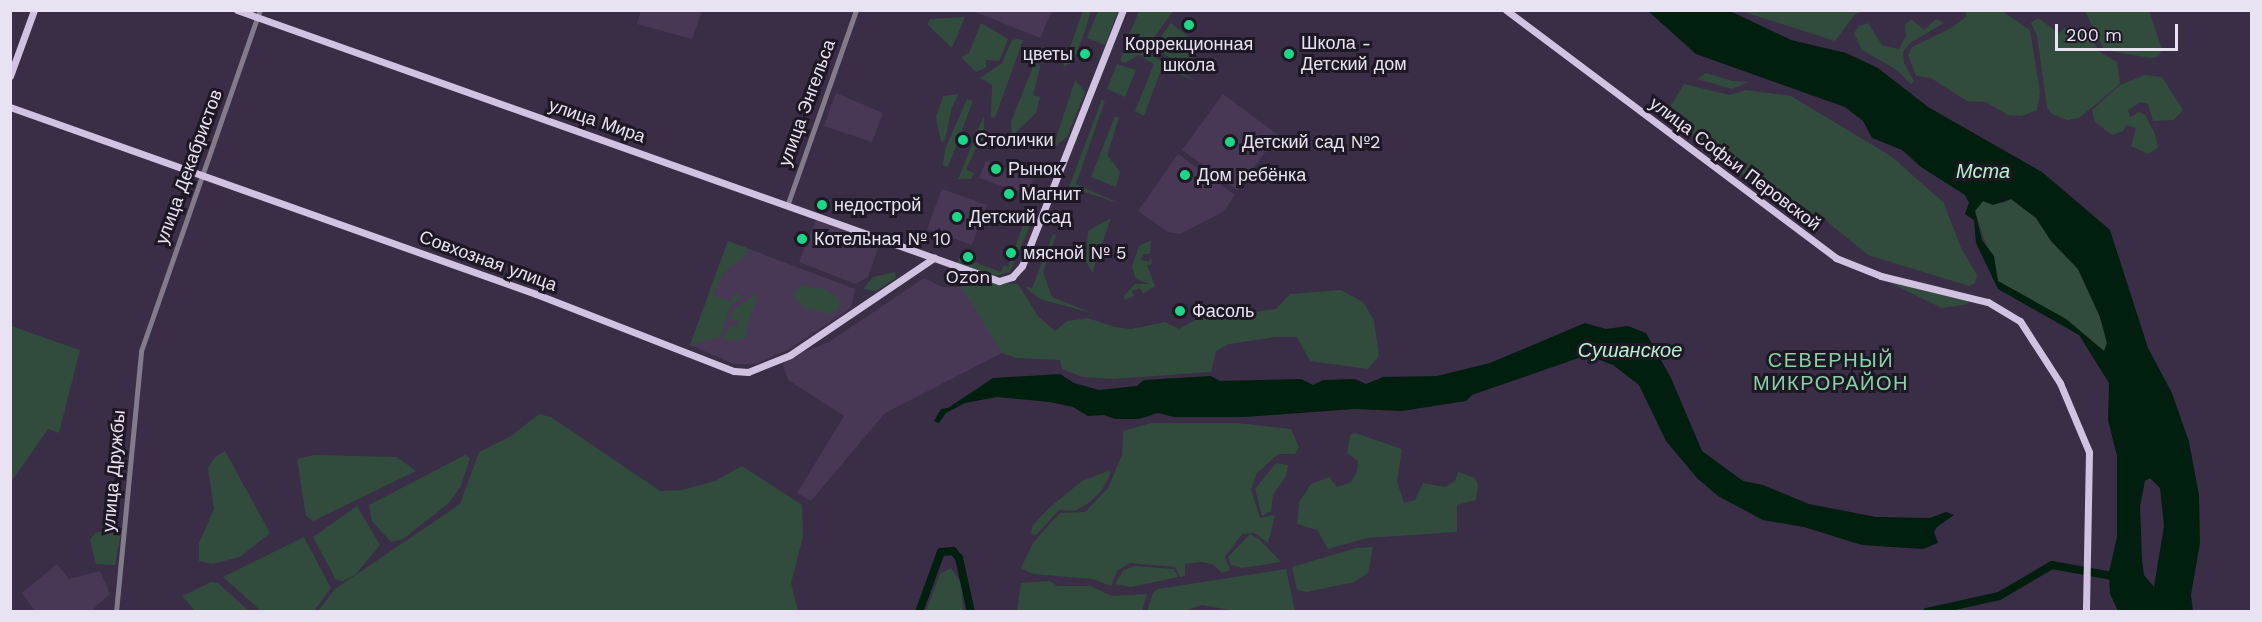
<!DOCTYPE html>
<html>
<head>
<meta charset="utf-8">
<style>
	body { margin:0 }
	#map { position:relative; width:2262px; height:622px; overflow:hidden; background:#3a2d46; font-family:"Work Sans",sans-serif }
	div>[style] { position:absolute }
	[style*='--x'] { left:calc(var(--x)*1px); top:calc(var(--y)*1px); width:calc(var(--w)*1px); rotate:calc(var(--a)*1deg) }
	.built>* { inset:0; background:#483856 }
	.green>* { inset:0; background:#314c3c }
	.water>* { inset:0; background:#001f0e }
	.river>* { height:8px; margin:-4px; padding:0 4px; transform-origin:4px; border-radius:4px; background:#001f0e }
	.minor>* { height:5px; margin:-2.5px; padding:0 2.5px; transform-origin:2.5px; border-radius:2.5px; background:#827b89 }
	.major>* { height:7px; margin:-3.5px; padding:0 3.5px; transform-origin:3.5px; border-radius:3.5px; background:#d0c2e0 }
	.dots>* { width:16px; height:16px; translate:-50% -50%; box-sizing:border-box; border:3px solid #1e1824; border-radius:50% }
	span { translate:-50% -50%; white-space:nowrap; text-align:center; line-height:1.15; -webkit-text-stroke:6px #1e1824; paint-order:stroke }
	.poi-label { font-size:18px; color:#e9e2f2 }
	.left { translate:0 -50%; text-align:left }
	.right { translate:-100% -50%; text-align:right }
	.street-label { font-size:18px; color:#e9e2f2 }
	.water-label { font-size:20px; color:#b3f2cb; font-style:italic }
	.neighbourhood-label { font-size:20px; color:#86d3a6; letter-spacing:1.5px }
	.frame { position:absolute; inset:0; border:12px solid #e9e2f2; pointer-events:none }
	.scale { position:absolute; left:2055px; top:24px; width:123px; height:27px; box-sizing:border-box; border:3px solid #e9e2f2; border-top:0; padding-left:8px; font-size:18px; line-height:21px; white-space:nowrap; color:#e9e2f2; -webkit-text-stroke:4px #1e1824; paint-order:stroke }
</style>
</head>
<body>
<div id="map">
	<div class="built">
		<div style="clip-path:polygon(641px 11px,641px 10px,702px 11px,692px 39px,637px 24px)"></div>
		<div style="clip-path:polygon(973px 11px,973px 10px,1052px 11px,1040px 38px)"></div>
		<div style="clip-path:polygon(836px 93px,883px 113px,872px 142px,824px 126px)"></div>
		<div style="clip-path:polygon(1223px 94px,1278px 135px,1237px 190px,1182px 150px)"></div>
		<div style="clip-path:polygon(1178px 154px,1235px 195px,1223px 212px,1180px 234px,1168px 232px,1138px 211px)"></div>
		<div style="clip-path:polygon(986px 161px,1033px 178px,1028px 195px,979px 178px)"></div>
		<div style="clip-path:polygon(942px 189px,987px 205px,972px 245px,927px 229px)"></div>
		<div style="clip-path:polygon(816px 219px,880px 242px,868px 277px,855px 284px,799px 262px)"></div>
		<div style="clip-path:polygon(728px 241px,855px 289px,851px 308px,789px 349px,756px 364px,734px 364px,690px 345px)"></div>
		<div style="clip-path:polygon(924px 278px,942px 287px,966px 287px,1002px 353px,885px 413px,811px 501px,797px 493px,844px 416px,788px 380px,783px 365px,787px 358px,829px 342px)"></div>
		<div style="clip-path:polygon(57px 564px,69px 579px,100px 571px,110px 594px,93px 609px,94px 611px,35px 611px,22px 593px)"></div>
	</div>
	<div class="green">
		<div style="clip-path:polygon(1083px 11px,1091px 11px,1084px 34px,1073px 62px,1063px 67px)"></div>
		<div style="clip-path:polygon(1098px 11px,1118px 11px,1105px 45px,1087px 38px)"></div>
		<div style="clip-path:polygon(1139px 11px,1173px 11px,1147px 48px,1128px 37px)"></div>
		<div style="clip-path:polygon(1741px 11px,1864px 11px,1855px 14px,1835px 41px)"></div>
		<div style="clip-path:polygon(1966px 11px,2002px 11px,2030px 30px,2040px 93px,2037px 110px,2022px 116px,2008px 115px,1986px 102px,1967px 101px,1931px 78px,1916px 76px,1908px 55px,1912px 47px,1951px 28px,1966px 17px)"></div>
		<div style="clip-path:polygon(2085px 11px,2149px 11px,2162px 49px,2159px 56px,2151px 58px,2104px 50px)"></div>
		<div style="clip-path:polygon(965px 17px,952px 48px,927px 24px,930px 19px)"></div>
		<div style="clip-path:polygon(2038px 18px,2059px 33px,2065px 28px,2086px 31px,2100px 52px,2117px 62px,2120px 84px,2079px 118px,2067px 120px,2052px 114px,2047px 107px,2037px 36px,2031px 23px)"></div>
		<div style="clip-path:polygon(1911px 19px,1924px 30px,1936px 19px,1944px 23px,1910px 43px,1903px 52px,1904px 63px,1914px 81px,1911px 84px,1897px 70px,1862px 50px,1854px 33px,1859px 26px,1868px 23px,1882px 45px,1899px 49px,1906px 36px,1905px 25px)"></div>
		<div style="clip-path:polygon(981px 23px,1008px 39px,999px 61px,986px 60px,986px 67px,976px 72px,961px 57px,969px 53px)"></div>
		<div style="clip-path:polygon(1171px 23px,1202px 47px,1185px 69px,1154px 46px)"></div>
		<div style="clip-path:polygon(1017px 39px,1023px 40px,995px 118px,991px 117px,992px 85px,980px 78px,1002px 63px,1012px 40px)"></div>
		<div style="clip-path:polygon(1127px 39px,1161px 61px,1198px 82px,1162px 67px,1144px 116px,1135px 111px,1154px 64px,1139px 55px,1125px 63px,1120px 61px)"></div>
		<div style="clip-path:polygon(1036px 59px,1040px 67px,1033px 95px,1040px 97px,1036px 113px,1012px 136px,1011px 122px)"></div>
		<div style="clip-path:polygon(1117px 64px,1136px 70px,1125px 97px,1107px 89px)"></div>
		<div style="clip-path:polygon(1706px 73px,1732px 81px,1748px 82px,1732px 89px,1697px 79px)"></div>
		<div style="clip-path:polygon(2145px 75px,2162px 77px,2183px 110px,2174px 120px,2153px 121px,2148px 104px,2141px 102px,2128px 110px,2130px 117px,2139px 112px,2145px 115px,2155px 134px,2158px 148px,2148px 154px,2131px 146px,2136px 128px,2126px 125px,2123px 131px,2112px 135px,2095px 122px,2092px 110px,2120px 85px)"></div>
		<div style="clip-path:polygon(1075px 80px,1085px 92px,1067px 137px,1053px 148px)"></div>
		<div style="clip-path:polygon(1684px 84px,1730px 95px,1746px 90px,1791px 96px,1891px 156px,1944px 203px,1961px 248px,1977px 275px,1975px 283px,1969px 286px,1868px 255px,1824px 219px,1814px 229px,1665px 115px)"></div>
		<div style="clip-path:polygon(959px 94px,952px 107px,945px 140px,941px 142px,936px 117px,943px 96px)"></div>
		<div style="clip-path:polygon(967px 99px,973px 101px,948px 167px,943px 165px,945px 149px)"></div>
		<div style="clip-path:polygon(1102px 99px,1105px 101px,1076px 184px,1121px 204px,1069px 187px)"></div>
		<div style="clip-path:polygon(984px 115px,984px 147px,977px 145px,966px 170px,974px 173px,971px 179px,958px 179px)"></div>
		<div style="clip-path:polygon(1115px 116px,1119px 118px,1107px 155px,1120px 172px,1116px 187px,1091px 177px)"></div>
		<div style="clip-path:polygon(2011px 199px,2036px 218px,2051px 241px,2078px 269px,2100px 317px,2107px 343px,2104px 351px,2066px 319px,1998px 281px,1975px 211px,1983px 201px,2004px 203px)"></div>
		<div style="clip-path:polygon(1028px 211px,1036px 212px,1010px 272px,995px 276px,957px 263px,960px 257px,1001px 272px,1004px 265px,1008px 267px)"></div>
		<div style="clip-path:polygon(1111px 218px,1094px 267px,1093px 273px,1086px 261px,1088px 231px)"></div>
		<div style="clip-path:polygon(1053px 234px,1056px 235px,1043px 272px,1052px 297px,1095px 314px,1040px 299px,1027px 289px,1026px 286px,1032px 288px)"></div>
		<div style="clip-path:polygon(1151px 240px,1150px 254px,1143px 254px,1141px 260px,1149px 262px,1151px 257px,1152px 264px,1147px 265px,1155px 286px,1143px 294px,1140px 288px,1132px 291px,1134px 296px,1125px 300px,1124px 296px,1135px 284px,1150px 284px,1136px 279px,1132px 267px,1139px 246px)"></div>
		<div style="clip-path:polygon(728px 241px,747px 248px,746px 255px,725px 271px,713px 295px,731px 302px,735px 291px,742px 297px,731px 305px,720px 337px,690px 345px)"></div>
		<div style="clip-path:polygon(895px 272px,896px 278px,876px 291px,863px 289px,873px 277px)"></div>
		<div style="clip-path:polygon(962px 274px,985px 282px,1018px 284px,1038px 316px,1055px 331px,1067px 321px,1088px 318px,1115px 327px,1131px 329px,1165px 322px,1179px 329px,1195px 320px,1276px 309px,1290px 294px,1341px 290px,1363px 302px,1374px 320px,1379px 356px,1368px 369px,1310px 361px,1297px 337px,1275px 337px,1229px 344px,1216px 351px,1211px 372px,1113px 379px,1082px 377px,1062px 369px,1060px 360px,1016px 358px,1002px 353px,958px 281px,957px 277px)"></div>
		<div style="clip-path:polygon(1880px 278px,1967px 300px,1969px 304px,1942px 308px)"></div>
		<div style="clip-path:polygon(801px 285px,824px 289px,837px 297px,840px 304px,837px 311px,828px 314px,803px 307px,793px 295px)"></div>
		<div style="clip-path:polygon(759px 293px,746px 329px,747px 337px,736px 341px,722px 339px,729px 326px,737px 326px,738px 321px,730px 319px,734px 309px)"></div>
		<div style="clip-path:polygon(11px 326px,80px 350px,59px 433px,48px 429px,11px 482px)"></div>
		<div style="clip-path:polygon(539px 414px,551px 417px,660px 491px,682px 490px,715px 481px,742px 466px,802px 505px,803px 537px,791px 583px,798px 611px,318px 611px,335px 589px,460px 504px,479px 452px,511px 436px)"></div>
		<div style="clip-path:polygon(1151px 423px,1237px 423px,1291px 429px,1299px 447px,1295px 454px,1278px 454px,1257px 473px,1251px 489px,1260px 518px,1275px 515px,1268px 543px,1254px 533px,1242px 534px,1225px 557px,1230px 570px,1222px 573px,1214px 565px,1202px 562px,1185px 564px,1185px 576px,1180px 577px,1175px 567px,1130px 563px,1117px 571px,1111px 586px,1093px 579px,1033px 574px,1021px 568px,1033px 543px,1054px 519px,1061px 513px,1085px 512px,1108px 488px,1122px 455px,1123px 431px)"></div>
		<div style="clip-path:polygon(1355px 433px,1402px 449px,1397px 481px,1404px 503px,1415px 500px,1423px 483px,1445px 487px,1455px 481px,1458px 472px,1475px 478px,1478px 485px,1476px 500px,1457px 505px,1457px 532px,1367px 538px,1328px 549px,1317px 530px,1297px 524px,1299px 502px,1311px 484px,1329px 477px,1337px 487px,1351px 482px,1357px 472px,1358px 461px,1347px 453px,1350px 435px)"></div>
		<div style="clip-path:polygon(225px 451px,270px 533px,240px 557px,212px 564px,199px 561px,199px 543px,214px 509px,208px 468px,215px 457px)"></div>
		<div style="clip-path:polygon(314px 455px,397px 457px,416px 471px,313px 521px,306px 516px,297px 459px)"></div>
		<div style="clip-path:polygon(465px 455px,470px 458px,461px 486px,449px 503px,403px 539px,391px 542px,372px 521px,369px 505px)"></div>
		<div style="clip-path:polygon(1276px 463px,1288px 465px,1286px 476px,1273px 495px,1271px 511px,1262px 516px,1255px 489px)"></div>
		<div style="clip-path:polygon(1108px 471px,1111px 473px,1102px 490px,1090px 502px,1075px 511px,1059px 510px,1036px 535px,1031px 534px,1033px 525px,1049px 508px,1082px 481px)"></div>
		<div style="clip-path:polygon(357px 506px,380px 545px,355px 575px,343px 581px,336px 580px,313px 537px)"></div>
		<div style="clip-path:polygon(96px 532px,121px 533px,115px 565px,96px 564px,90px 540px)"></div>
		<div style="clip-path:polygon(1250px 534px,1260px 540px,1281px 562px,1242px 568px,1231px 565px,1228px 557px)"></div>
		<div style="clip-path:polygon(304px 537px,331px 588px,314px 611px,261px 611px,223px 577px)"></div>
		<div style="clip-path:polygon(1373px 547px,1368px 573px,1354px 582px,1307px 592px,1297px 590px,1292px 567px,1356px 548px)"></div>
		<div style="clip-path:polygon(1134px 566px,1174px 569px,1178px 577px,1131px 587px,1115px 584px,1123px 571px)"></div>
		<div style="clip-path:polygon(951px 568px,961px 583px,963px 611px,926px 611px,940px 574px)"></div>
		<div style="clip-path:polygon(1286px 569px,1295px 611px,1236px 611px,1202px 605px,1184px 611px,1147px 611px,1153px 593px,1158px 589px)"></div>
		<div style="clip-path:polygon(1050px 581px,1057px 586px,1090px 586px,1112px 596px,1147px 594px,1142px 611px,1017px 611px,1021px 583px)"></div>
		<div style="clip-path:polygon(211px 582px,218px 583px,249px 611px,195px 611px,182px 596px)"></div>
	</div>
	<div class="water">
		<div style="clip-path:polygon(evenodd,1648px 11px,1730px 11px,1791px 40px,1846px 53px,1878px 68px,1928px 107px,2042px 172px,2110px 230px,2148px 348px,2172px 393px,2189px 442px,2199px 495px,2200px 543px,2191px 595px,2193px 611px,2118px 611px,2110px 594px,2109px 572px,2117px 537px,2117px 456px,2108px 420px,2109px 383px,2079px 335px,1998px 289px,1976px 243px,1974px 220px,1965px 214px,1969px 203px,1965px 195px,1921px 167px,1902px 150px,1872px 138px,1863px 121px,1845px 107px,1696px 54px,1648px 11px,2011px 199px,2036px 218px,2051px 241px,2078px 269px,2100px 317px,2107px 343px,2104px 351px,2066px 319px,1998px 281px,1994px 256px,1982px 240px,1975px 211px,1983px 201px,1993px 205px,2011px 199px,1648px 11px,2150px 478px,2160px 488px,2164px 526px,2154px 587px,2144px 575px,2142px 560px,2140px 506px,2145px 481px,2150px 478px)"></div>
		<div style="clip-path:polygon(1585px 323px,1606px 329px,1628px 326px,1646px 333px,1671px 378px,1702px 451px,1743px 481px,1763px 485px,1809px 504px,1876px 517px,1930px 518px,1946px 512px,1954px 515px,1937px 527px,1934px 532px,1938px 543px,1923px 549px,1862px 545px,1804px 527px,1763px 520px,1718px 496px,1697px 478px,1666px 441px,1639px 385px,1613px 365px,1587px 355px,1472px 395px,1466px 401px,1402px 411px,1354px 409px,1245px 417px,1174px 417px,1158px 413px,1139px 419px,1115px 419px,1104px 415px,1088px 416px,1073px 407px,1050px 402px,997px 397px,965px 403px,946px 413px,939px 423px,934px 421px,941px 409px,948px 408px,993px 378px,1060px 374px,1074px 383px,1099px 390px,1137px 386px,1144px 380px,1211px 376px,1220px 381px,1301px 379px,1313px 385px,1323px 380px,1355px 379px,1366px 384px,1383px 377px,1437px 376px,1490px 363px)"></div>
	</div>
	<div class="river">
		<div style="--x:919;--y:612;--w:64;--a:-69.9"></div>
		<div style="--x:941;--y:552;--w:12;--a:-5"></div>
		<div style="--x:953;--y:551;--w:9;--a:49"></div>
		<div style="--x:959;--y:558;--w:55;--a:77.5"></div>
		<div style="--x:1927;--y:612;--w:74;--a:-12.5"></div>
		<div style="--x:1999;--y:596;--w:61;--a:-30.3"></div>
		<div style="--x:2052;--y:565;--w:67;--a:10.3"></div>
	</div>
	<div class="minor">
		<div style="--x:787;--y:206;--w:208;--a:-70.6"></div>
		<div style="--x:116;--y:612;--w:262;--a:-84.5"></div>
		<div style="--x:141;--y:351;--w:361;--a:-70.8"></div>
	</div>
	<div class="major">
		<div style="--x:237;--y:10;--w:809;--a:19.58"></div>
		<div style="--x:999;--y:281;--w:14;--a:-17"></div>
		<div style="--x:1012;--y:277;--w:15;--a:-48"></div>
		<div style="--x:1022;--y:266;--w:275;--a:-68.5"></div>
		<div style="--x:1506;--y:10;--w:413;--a:36.9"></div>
		<div style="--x:1836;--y:258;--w:48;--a:21.8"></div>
		<div style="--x:1881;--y:276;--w:110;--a:13.7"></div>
		<div style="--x:1988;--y:302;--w:37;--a:31"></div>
		<div style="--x:2020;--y:321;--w:74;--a:57.2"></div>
		<div style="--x:2060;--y:383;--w:75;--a:67.2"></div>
		<div style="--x:2089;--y:452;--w:160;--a:91.1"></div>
		<div style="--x:10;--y:76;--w:70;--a:-70"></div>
		<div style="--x:10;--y:107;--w:558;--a:19.57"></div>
		<div style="--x:536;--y:294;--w:212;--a:21.3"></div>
		<div style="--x:734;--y:371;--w:14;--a:4"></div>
		<div style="--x:748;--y:372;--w:45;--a:-22"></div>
		<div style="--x:790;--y:355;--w:174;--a:-34"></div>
	</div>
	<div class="dots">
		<div style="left:1189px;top:25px;background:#19d989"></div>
		<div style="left:1085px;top:54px;background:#19d989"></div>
		<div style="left:1289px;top:54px;background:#19d989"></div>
		<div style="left:963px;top:140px;background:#19d989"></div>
		<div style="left:1230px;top:142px;background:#19d989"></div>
		<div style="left:996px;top:169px;background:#19d989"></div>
		<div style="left:1185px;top:175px;background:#19d989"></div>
		<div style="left:1009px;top:194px;background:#19d989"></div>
		<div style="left:822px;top:205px;background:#19d989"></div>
		<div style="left:957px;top:217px;background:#19d989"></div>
		<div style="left:802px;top:239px;background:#19d989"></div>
		<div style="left:1011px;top:253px;background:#19d989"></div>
		<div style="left:968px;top:257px;background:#19d989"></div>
		<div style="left:1180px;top:311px;background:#19d989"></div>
	</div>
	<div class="poi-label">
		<span class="left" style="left:1301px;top:54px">Школа -<br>Детский дом</span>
		<span style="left:1189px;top:55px">Коррекционная<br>школа</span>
		<span class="right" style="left:1073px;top:54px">цветы</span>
		<span class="left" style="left:975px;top:140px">Столички</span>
		<span class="left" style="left:1242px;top:142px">Детский сад №2</span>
		<span class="left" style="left:1008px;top:169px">Рынок</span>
		<span class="left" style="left:1197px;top:175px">Дом ребёнка</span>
		<span class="left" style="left:1021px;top:194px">Магнит</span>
		<span class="left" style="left:834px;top:205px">недострой</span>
		<span class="left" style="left:969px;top:217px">Детский сад</span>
		<span class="left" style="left:814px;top:239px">Котельная № 10</span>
		<span class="left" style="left:1023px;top:253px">мясной № 5</span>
		<span style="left:968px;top:277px">Ozon</span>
		<span class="left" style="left:1192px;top:311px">Фасоль</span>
	</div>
	<div class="street-label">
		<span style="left:807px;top:103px;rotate:-70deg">улица Энгельса</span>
		<span style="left:597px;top:121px;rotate:19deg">улица Мира</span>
		<span style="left:1735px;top:164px;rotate:37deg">улица Софьи Перовской</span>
		<span style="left:189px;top:167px;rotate:-70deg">улица Декабристов</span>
		<span style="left:488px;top:261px;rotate:20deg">Совхозная улица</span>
		<span style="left:114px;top:471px;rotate:-85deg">улица Дружбы</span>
	</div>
	<div class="water-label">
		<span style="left:1983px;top:171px">Мста</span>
		<span style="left:1630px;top:350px">Сушанское</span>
	</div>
	<div class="neighbourhood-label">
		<span style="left:1831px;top:372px">СЕВЕРНЫЙ<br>МИКРОРАЙОН</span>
	</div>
	<div class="frame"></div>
	<div class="scale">200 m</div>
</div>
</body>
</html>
